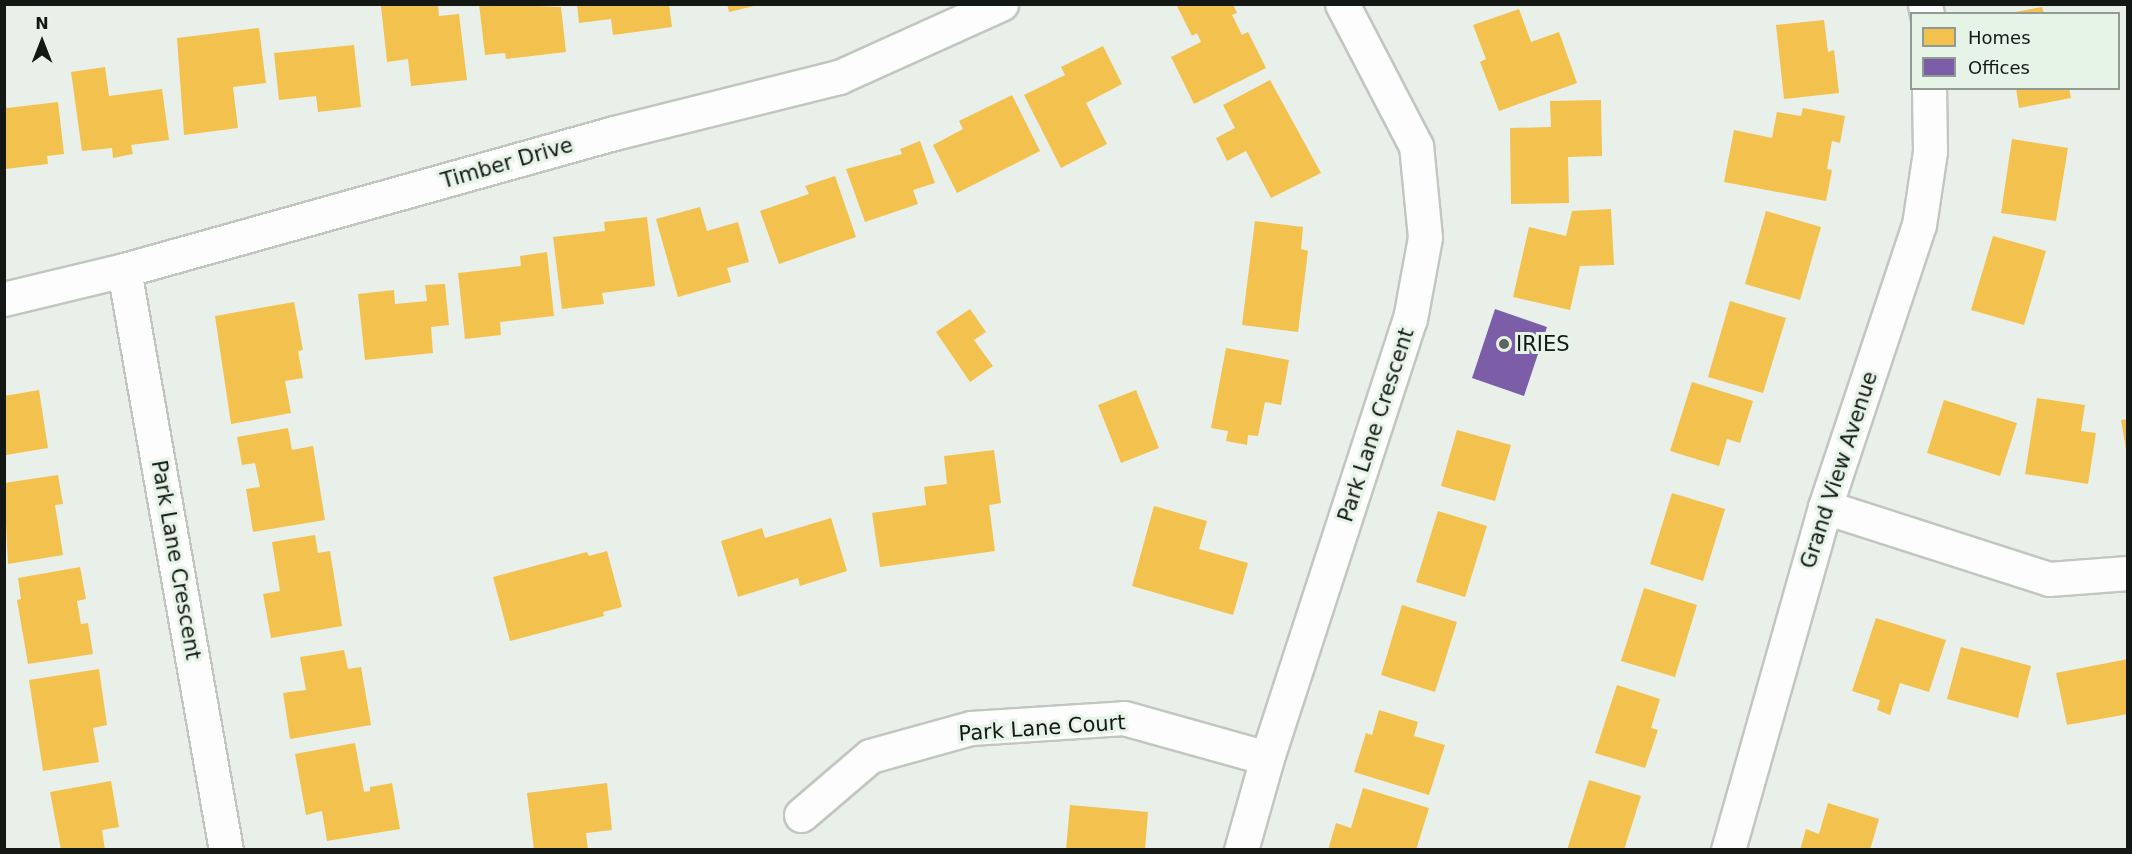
<!DOCTYPE html>
<html>
<head>
<meta charset="utf-8">
<style>
	body { margin:0 }
	#map { position:relative; width:2132px; height:854px; overflow:hidden; background:#e9f0ea; font-family:"DejaVu Sans",sans-serif }
	div>[style] { position:absolute }
	[style*='--x'] { left:calc(var(--x)*1px); top:calc(var(--y)*1px); width:calc(var(--w)*1px); rotate:calc(var(--a)*1deg) }
	.homes>* { inset:0; background:#f2c14e }
	.offices>* { inset:0; background:#7b5ea7 }
	.roads { filter:drop-shadow(2px 0 #c1c6c1) drop-shadow(-2px 0 #c1c6c1) drop-shadow(0 2px #c1c6c1) drop-shadow(0 -2px #c1c6c1) }
	.minor>* { height:33px; margin:-16.5px; padding:0 16.5px; transform-origin:16.5px; border-radius:16.5px; background:#fcfdfc }
	.dots>* { width:16px; height:16px; translate:-50% -50%; box-sizing:border-box; border:3px solid #e6f3e7; border-radius:50% }
	span { translate:-50% -50%; white-space:nowrap; text-align:center; line-height:1.15; -webkit-text-stroke:6px #e6f3e7; paint-order:stroke }
	.street-label { font-size:21px; color:#141814 }
	.poi-label { font-size:21px; color:#141814 }
	.left { translate:0 -50%; text-align:left }
	.frame { position:absolute; inset:0; border:6px solid #141814; pointer-events:none }
	.legend { position:absolute; left:1910px; top:12px; width:210px; height:78px; box-sizing:border-box; background:#e6f3e7; border:2px solid #929b93; margin:0; padding:8px 10px; list-style:none; font-size:18px; color:#141814 }
	.legend li { display:flex; align-items:center; gap:12px; height:30px }
	.legend b { width:30px; border:2px solid #929b93 }
	.north { position:absolute; left:12px; top:12px; width:60px; height:60px; -webkit-text-stroke:4px #e6f3e7; paint-order:stroke; rotate:0deg; font-size:16px; font-weight:700; line-height:24px; text-align:center; color:#141814 }
	.north::after { content:''; display:block; margin:auto; width:21px; height:27px; background:#141814; clip-path:polygon(50% 0,100% 100%,50% 72%,0 100%) }
</style>
</head>
<body>
<div id="map">
	<div class="homes">
		<div style="clip-path:polygon(438px 4px,439px 16px,459px 14px,467px 80px,411px 86px,408px 59px,387px 62px,381px 6px)"></div>
		<div style="clip-path:polygon(479px 4px,561px 7px,566px 52px,506px 59px,505px 53px,485px 55px)"></div>
		<div style="clip-path:polygon(577px 4px,669px 4px,672px 27px,613px 35px,611px 19px,579px 23px)"></div>
		<div style="clip-path:polygon(727px 4px,758px 4px,758px 5px,729px 12px)"></div>
		<div style="clip-path:polygon(1176px 4px,1233px 4px,1237px 13px,1232px 15px,1242px 35px,1248px 32px,1266px 68px,1194px 104px,1171px 57px,1201px 42px,1197px 33px,1192px 36px)"></div>
		<div style="clip-path:polygon(2042px 7px,2044px 14px,2015px 14px,2015px 12px)"></div>
		<div style="clip-path:polygon(1519px 9px,1531px 42px,1559px 32px,1577px 83px,1499px 111px,1480px 62px,1486px 59px,1473px 25px)"></div>
		<div style="clip-path:polygon(1824px 20px,1828px 52px,1834px 50px,1839px 93px,1784px 99px,1776px 25px)"></div>
		<div style="clip-path:polygon(259px 28px,266px 83px,233px 87px,238px 128px,184px 135px,177px 38px)"></div>
		<div style="clip-path:polygon(354px 45px,361px 107px,318px 112px,316px 96px,279px 100px,274px 53px)"></div>
		<div style="clip-path:polygon(1103px 46px,1122px 84px,1086px 103px,1107px 144px,1061px 168px,1024px 95px,1065px 75px,1061px 67px)"></div>
		<div style="clip-path:polygon(105px 67px,109px 96px,162px 89px,169px 140px,131px 145px,133px 154px,113px 158px,112px 148px,82px 151px,71px 72px)"></div>
		<div style="clip-path:polygon(1270px 80px,1321px 173px,1271px 198px,1246px 151px,1227px 161px,1216px 138px,1235px 128px,1223px 105px)"></div>
		<div style="clip-path:polygon(2016px 88px,2069px 88px,2071px 98px,2019px 108px)"></div>
		<div style="clip-path:polygon(1012px 95px,1040px 151px,957px 193px,933px 145px,963px 129px,959px 121px)"></div>
		<div style="clip-path:polygon(1601px 100px,1602px 156px,1568px 157px,1569px 203px,1511px 204px,1510px 128px,1551px 127px,1550px 101px)"></div>
		<div style="clip-path:polygon(58px 102px,64px 154px,47px 156px,48px 164px,5px 169px,4px 103px,7px 108px)"></div>
		<div style="clip-path:polygon(1803px 108px,1845px 116px,1840px 143px,1832px 141px,1827px 169px,1832px 170px,1826px 201px,1724px 182px,1734px 130px,1772px 138px,1777px 112px,1801px 116px)"></div>
		<div style="clip-path:polygon(2012px 139px,2068px 148px,2056px 221px,2001px 213px)"></div>
		<div style="clip-path:polygon(920px 141px,935px 183px,913px 190px,918px 204px,865px 222px,846px 169px,902px 154px,900px 149px)"></div>
		<div style="clip-path:polygon(835px 176px,856px 237px,779px 264px,760px 211px,809px 194px,805px 186px)"></div>
		<div style="clip-path:polygon(700px 207px,707px 231px,738px 222px,749px 262px,727px 268px,731px 282px,678px 297px,656px 219px)"></div>
		<div style="clip-path:polygon(1611px 209px,1614px 265px,1580px 266px,1570px 310px,1513px 297px,1529px 227px,1566px 236px,1572px 211px)"></div>
		<div style="clip-path:polygon(1766px 211px,1821px 227px,1800px 300px,1745px 284px)"></div>
		<div style="clip-path:polygon(647px 217px,655px 286px,602px 293px,604px 304px,562px 309px,553px 237px,605px 231px,604px 222px)"></div>
		<div style="clip-path:polygon(1255px 221px,1303px 227px,1301px 249px,1308px 251px,1298px 332px,1242px 325px)"></div>
		<div style="clip-path:polygon(1993px 236px,2046px 251px,2024px 325px,1971px 310px)"></div>
		<div style="clip-path:polygon(547px 252px,554px 316px,500px 322px,501px 335px,465px 339px,458px 273px,521px 266px,520px 256px)"></div>
		<div style="clip-path:polygon(445px 284px,449px 325px,431px 327px,433px 353px,365px 360px,358px 294px,394px 290px,395px 304px,427px 301px,425px 285px)"></div>
		<div style="clip-path:polygon(1730px 301px,1786px 318px,1763px 393px,1708px 377px)"></div>
		<div style="clip-path:polygon(294px 302px,303px 350px,298px 351px,303px 378px,285px 381px,291px 413px,231px 424px,215px 316px)"></div>
		<div style="clip-path:polygon(970px 309px,986px 332px,974px 340px,993px 366px,970px 382px,936px 332px)"></div>
		<div style="clip-path:polygon(1226px 348px,1289px 360px,1281px 405px,1265px 402px,1258px 436px,1248px 435px,1247px 445px,1226px 441px,1228px 431px,1211px 428px)"></div>
		<div style="clip-path:polygon(1692px 382px,1753px 401px,1740px 443px,1727px 439px,1719px 466px,1670px 451px)"></div>
		<div style="clip-path:polygon(39px 390px,48px 448px,6px 455px,4px 396px)"></div>
		<div style="clip-path:polygon(1136px 390px,1159px 448px,1121px 463px,1098px 405px)"></div>
		<div style="clip-path:polygon(2037px 398px,2085px 405px,2081px 431px,2096px 433px,2088px 484px,2025px 474px)"></div>
		<div style="clip-path:polygon(1944px 400px,2017px 423px,2000px 476px,1927px 453px)"></div>
		<div style="clip-path:polygon(2128px 419px,2128px 449px,2126px 449px,2121px 420px)"></div>
		<div style="clip-path:polygon(288px 428px,292px 450px,313px 446px,325px 520px,253px 532px,246px 489px,260px 487px,255px 463px,242px 465px,237px 437px)"></div>
		<div style="clip-path:polygon(1457px 430px,1511px 445px,1495px 501px,1441px 486px)"></div>
		<div style="clip-path:polygon(994px 450px,1001px 503px,989px 505px,995px 551px,880px 567px,872px 513px,926px 505px,924px 487px,947px 484px,944px 456px)"></div>
		<div style="clip-path:polygon(58px 475px,63px 504px,55px 505px,63px 555px,8px 564px,4px 483px)"></div>
		<div style="clip-path:polygon(1672px 493px,1725px 509px,1703px 581px,1650px 564px)"></div>
		<div style="clip-path:polygon(1154px 506px,1207px 521px,1199px 549px,1248px 563px,1233px 615px,1132px 586px)"></div>
		<div style="clip-path:polygon(1438px 511px,1487px 526px,1465px 597px,1416px 582px)"></div>
		<div style="clip-path:polygon(831px 518px,847px 571px,800px 586px,798px 578px,738px 597px,721px 541px,762px 528px,765px 538px)"></div>
		<div style="clip-path:polygon(315px 535px,318px 553px,330px 551px,342px 626px,271px 638px,263px 594px,280px 591px,272px 542px)"></div>
		<div style="clip-path:polygon(607px 551px,622px 607px,603px 612px,604px 616px,510px 641px,493px 577px,587px 552px,589px 556px)"></div>
		<div style="clip-path:polygon(80px 567px,86px 599px,77px 601px,81px 624px,88px 623px,93px 654px,28px 664px,17px 600px,21px 599px,18px 578px)"></div>
		<div style="clip-path:polygon(1644px 588px,1697px 605px,1675px 677px,1621px 661px)"></div>
		<div style="clip-path:polygon(1402px 605px,1457px 622px,1435px 692px,1381px 675px)"></div>
		<div style="clip-path:polygon(1876px 618px,1946px 640px,1929px 692px,1900px 683px,1890px 715px,1877px 710px,1880px 700px,1852px 691px)"></div>
		<div style="clip-path:polygon(1961px 647px,2031px 666px,2018px 718px,1947px 699px)"></div>
		<div style="clip-path:polygon(344px 650px,348px 669px,361px 667px,371px 725px,290px 739px,283px 693px,306px 690px,300px 657px)"></div>
		<div style="clip-path:polygon(2128px 659px,2128px 714px,2067px 725px,2056px 673px)"></div>
		<div style="clip-path:polygon(99px 669px,107px 725px,93px 728px,99px 762px,43px 771px,29px 680px)"></div>
		<div style="clip-path:polygon(1617px 685px,1660px 699px,1651px 728px,1658px 730px,1645px 768px,1595px 753px)"></div>
		<div style="clip-path:polygon(1379px 710px,1418px 722px,1414px 736px,1445px 745px,1429px 795px,1354px 772px,1366px 733px,1372px 735px)"></div>
		<div style="clip-path:polygon(355px 743px,364px 792px,370px 791px,370px 787px,392px 783px,400px 829px,327px 841px,322px 811px,306px 815px,295px 754px)"></div>
		<div style="clip-path:polygon(1589px 780px,1641px 796px,1624px 850px,1567px 850px)"></div>
		<div style="clip-path:polygon(111px 781px,119px 827px,102px 830px,105px 850px,61px 850px,50px 792px)"></div>
		<div style="clip-path:polygon(607px 783px,612px 830px,586px 833px,588px 850px,534px 850px,527px 793px)"></div>
		<div style="clip-path:polygon(1363px 788px,1429px 808px,1416px 850px,1328px 850px,1336px 823px,1351px 828px)"></div>
		<div style="clip-path:polygon(1828px 803px,1879px 819px,1870px 850px,1800px 850px,1806px 829px,1819px 834px)"></div>
		<div style="clip-path:polygon(1070px 805px,1148px 812px,1145px 850px,1066px 850px)"></div>
	</div>
	<div class="offices">
		<div style="clip-path:polygon(1495px 309px,1547px 327px,1524px 396px,1472px 378px)"></div>
	</div>
	<div class="roads">
		<div class="minor">
			<div style="--x:1925;--y:4;--w:10;--a:79"></div>
			<div style="--x:124;--y:270;--w:589;--a:80.03"></div>
			<div style="--x:4;--y:299;--w:123;--a:-13.6"></div>
			<div style="--x:124;--y:270;--w:509;--a:-15.62"></div>
			<div style="--x:614;--y:133;--w:232;--a:-14"></div>
			<div style="--x:839;--y:77;--w:178;--a:-24.3"></div>
			<div style="--x:1825;--y:507;--w:235;--a:17.8"></div>
			<div style="--x:2049;--y:579;--w:79;--a:-4.3"></div>
			<div style="--x:801;--y:815;--w:91;--a:-40.5"></div>
			<div style="--x:870;--y:756;--w:105;--a:-15.5"></div>
			<div style="--x:971;--y:728;--w:153;--a:-3.7"></div>
			<div style="--x:1124;--y:718;--w:148;--a:15.6"></div>
			<div style="--x:1241;--y:850;--w:96;--a:-74.2"></div>
			<div style="--x:1267;--y:758;--w:462;--a:-72"></div>
			<div style="--x:1410;--y:319;--w:83;--a:-79.6"></div>
			<div style="--x:1425;--y:237;--w:91;--a:-95.6"></div>
			<div style="--x:1416;--y:146;--w:160;--a:-117.5"></div>
			<div style="--x:1728;--y:850;--w:356;--a:-74.2"></div>
			<div style="--x:1825;--y:507;--w:297;--a:-71.6"></div>
			<div style="--x:1919;--y:225;--w:75;--a:-81.5"></div>
			<div style="--x:1930;--y:151;--w:63;--a:-90.9"></div>
		</div>
	</div>
	<div class="dots">
		<div style="left:1504px;top:344px;background:#5f645f"></div>
	</div>
	<div class="street-label">
		<span style="left:507px;top:163px;rotate:-16deg">Timber Drive</span>
		<span style="left:1376px;top:425px;rotate:-72deg">Park Lane Crescent</span>
		<span style="left:1839px;top:470px;rotate:-72deg">Grand View Avenue</span>
		<span style="left:176px;top:560px;rotate:80deg">Park Lane Crescent</span>
		<span style="left:1042px;top:728px;rotate:-4deg">Park Lane Court</span>
	</div>
	<div class="poi-label">
		<span class="left" style="left:1516px;top:344px">IRIES</span>
	</div>
	<div class="frame"></div>
	<ul class="legend">
	<li><b style="height:16px;background:#f2c14e"></b>Homes</li>
	<li><b style="height:16px;background:#7b5ea7"></b>Offices</li>
	</ul>
	<div class="north">N</div>
</div>
</body>
</html>
